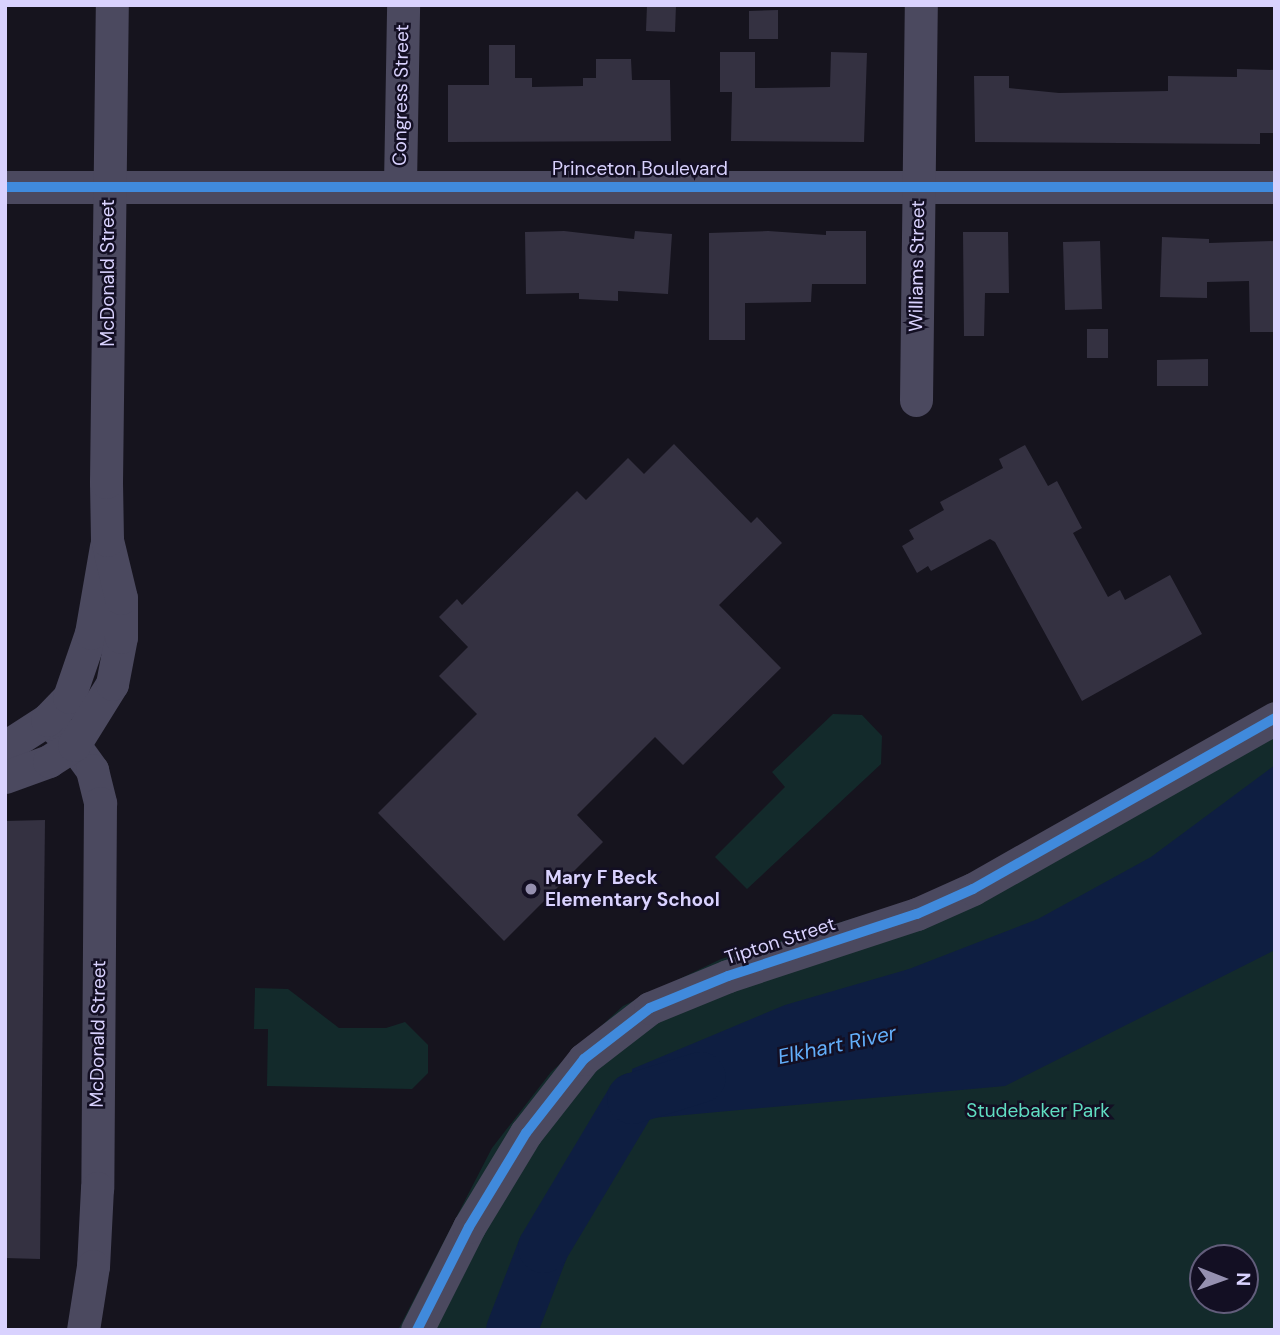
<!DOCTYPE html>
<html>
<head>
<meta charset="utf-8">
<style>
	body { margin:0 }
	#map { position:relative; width:1280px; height:1335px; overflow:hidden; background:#16141e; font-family:"DM Sans",sans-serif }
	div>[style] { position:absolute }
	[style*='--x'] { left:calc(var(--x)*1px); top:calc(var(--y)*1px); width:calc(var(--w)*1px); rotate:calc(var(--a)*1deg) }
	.green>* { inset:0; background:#132a2b }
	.water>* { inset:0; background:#0e1e41 }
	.river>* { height:51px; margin:-25.5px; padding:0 25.5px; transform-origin:25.5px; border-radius:25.5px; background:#0e1e41 }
	.building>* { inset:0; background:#343141 }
	.minor>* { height:33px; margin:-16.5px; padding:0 16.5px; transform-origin:16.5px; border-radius:16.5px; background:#4b495f }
	.cycleway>* { height:10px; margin:-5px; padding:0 5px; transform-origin:5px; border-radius:5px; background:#408adc }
	.dots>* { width:19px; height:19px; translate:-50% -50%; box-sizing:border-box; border:4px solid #130f23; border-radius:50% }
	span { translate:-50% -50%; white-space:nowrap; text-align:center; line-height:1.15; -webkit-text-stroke:5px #130f23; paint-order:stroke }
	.street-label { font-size:19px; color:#d9d2fe }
	.poi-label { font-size:19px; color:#d9d2fe; font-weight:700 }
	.left { translate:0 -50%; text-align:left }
	.park-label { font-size:19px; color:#60ddc2 }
	.water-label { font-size:21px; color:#63affb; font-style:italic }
	.frame { position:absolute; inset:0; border:7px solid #d9d2fe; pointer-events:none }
	.north { position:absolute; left:1189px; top:1244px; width:70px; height:70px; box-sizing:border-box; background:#130f23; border:2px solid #625d7b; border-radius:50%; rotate:91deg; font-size:19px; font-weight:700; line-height:28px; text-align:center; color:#d9d2fe }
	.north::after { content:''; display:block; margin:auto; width:24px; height:32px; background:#9590b0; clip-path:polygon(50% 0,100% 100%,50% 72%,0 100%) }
</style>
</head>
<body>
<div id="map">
	<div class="green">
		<div style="clip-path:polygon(833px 714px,862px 715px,882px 736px,881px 764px,747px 889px,715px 857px,785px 787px,772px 772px)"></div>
		<div style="clip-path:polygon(evenodd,1275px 734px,1275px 1330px,398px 1330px,492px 1148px,551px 1072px,623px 1006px,721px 959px,864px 915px,874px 940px,1275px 734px,1203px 1258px,1245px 1258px,1245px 1300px,1203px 1300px,1203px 1258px)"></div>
		<div style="clip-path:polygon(255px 988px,288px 989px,339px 1028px,386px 1028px,405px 1022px,428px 1045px,428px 1073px,412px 1089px,267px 1086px,268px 1029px,254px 1029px)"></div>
	</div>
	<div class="water">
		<div style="clip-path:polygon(1275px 765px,1275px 950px,1005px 1086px,652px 1118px,632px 1098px,632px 1069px,785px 1005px,909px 969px,1038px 919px,1151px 857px)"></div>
	</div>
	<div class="river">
		<div style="--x:511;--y:1330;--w:89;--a:-68.9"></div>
		<div style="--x:543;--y:1247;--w:174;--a:-59.1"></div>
		<div style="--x:632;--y:1098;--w:71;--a:-17.2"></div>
	</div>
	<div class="building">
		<div style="clip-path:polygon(647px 5px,676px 5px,675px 32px,646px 31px)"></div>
		<div style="clip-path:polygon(778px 10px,778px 39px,749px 39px,749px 11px)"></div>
		<div style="clip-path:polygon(489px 45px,515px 45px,515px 78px,532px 78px,532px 87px,583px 86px,583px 78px,596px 78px,596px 59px,631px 59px,632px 80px,670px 80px,671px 141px,448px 142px,448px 85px,489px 85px)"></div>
		<div style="clip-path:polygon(720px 52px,755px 52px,755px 88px,830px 87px,831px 52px,867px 53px,864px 142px,731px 141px,732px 92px,720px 92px)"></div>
		<div style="clip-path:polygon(1237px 69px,1275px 70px,1275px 133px,1260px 133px,1260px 144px,975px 142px,974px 76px,1009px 76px,1009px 88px,1059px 93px,1168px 91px,1168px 76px,1237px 77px)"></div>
		<div style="clip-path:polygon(564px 231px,634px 239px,635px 231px,672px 234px,668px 294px,618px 291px,618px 301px,579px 299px,579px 293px,526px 294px,525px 232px)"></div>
		<div style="clip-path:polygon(768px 231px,826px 235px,826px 231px,866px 231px,866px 284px,812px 284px,811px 302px,745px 303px,745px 340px,709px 340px,709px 233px)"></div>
		<div style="clip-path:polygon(963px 232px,1008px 232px,1009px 293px,985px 293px,984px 336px,964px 336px)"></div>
		<div style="clip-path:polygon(1162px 237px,1209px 239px,1209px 243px,1275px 241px,1275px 332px,1250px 332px,1249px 281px,1207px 282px,1207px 298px,1160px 297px)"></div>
		<div style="clip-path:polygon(1100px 241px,1102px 309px,1065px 310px,1063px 242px)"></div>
		<div style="clip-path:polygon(1087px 329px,1108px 329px,1108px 358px,1087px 358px)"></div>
		<div style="clip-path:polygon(1208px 359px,1208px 386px,1157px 386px,1157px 360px)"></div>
		<div style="clip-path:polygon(674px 444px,751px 523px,757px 517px,782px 543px,719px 605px,781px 668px,683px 765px,655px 737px,577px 815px,603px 842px,504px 941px,378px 813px,477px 714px,439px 676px,468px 647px,439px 617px,457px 599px,462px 605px,577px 491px,586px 500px,628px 458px,644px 474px)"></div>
		<div style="clip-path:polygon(1025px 445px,1048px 486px,1057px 481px,1082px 528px,1073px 533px,1108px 597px,1120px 590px,1125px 600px,1170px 575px,1202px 634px,1082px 701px,995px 542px,990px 539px,931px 571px,928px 566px,917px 573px,902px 546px,914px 539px,909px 530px,944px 510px,940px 502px,1003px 468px,999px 459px)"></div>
		<div style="clip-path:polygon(45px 820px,40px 1259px,5px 1258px,5px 821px)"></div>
	</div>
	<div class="minor">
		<div style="--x:400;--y:184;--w:179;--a:-89"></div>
		<div style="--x:5;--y:187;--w:1270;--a:0"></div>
		<div style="--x:916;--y:400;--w:395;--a:-89.3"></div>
		<div style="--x:47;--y:720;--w:37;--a:43"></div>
		<div style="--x:74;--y:745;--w:31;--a:54"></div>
		<div style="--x:92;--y:770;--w:34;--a:76"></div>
		<div style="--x:100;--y:803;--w:385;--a:90.4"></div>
		<div style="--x:97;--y:1188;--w:78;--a:92.9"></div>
		<div style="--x:93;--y:1266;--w:65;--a:98.9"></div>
		<div style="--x:5;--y:747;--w:50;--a:-32.7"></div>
		<div style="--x:47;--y:720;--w:32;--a:-46"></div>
		<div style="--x:69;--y:697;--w:68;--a:-71"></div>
		<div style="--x:91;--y:633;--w:88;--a:-80.2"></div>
		<div style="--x:5;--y:777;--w:47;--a:-20"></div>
		<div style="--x:49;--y:761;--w:30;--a:-33"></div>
		<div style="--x:74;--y:745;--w:72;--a:-58.1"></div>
		<div style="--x:112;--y:684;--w:48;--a:-79.2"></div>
		<div style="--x:121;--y:637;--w:39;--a:-90"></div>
		<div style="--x:121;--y:598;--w:60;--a:-103.6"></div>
		<div style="--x:107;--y:540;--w:58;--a:-91"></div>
		<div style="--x:106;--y:482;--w:477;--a:-89.3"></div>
		<div style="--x:417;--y:1330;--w:115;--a:-63.2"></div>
		<div style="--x:469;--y:1227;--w:110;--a:-58.8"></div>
		<div style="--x:526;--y:1133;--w:94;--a:-51.9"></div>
		<div style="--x:584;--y:1059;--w:83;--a:-37.7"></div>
		<div style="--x:650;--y:1008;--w:84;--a:-22.3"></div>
		<div style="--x:728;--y:976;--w:199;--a:-18.2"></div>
		<div style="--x:917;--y:914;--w:61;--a:-24.1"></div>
		<div style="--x:973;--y:889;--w:347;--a:-29.5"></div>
	</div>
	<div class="cycleway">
		<div style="--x:5;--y:187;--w:1270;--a:0"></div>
		<div style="--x:417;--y:1330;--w:115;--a:-63.2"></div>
		<div style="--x:469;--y:1227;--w:110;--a:-58.8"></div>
		<div style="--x:526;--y:1133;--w:94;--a:-51.9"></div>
		<div style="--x:584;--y:1059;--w:83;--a:-37.7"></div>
		<div style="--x:650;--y:1008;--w:84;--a:-22.3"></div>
		<div style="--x:728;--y:976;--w:199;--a:-18.2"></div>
		<div style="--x:917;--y:914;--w:61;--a:-24.1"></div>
		<div style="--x:973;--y:889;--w:347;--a:-29.5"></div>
	</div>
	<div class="dots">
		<div style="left:531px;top:889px;background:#9590b0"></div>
	</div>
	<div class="street-label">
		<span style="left:401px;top:95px;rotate:-89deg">Congress Street</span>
		<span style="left:640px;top:169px">Princeton Boulevard</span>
		<span style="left:917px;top:266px;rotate:-89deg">Williams Street</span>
		<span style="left:108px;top:273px;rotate:-90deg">McDonald Street</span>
		<span style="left:780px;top:941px;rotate:-18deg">Tipton Street</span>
		<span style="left:98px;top:1034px;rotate:-89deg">McDonald Street</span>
	</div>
	<div class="poi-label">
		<span class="left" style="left:545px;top:889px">Mary F Beck<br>Elementary School</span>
	</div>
	<div class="park-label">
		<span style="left:1038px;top:1111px">Studebaker Park</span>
	</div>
	<div class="water-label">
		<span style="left:837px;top:1045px;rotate:-12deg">Elkhart River</span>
	</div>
	<div class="frame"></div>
	<div class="north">N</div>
</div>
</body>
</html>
